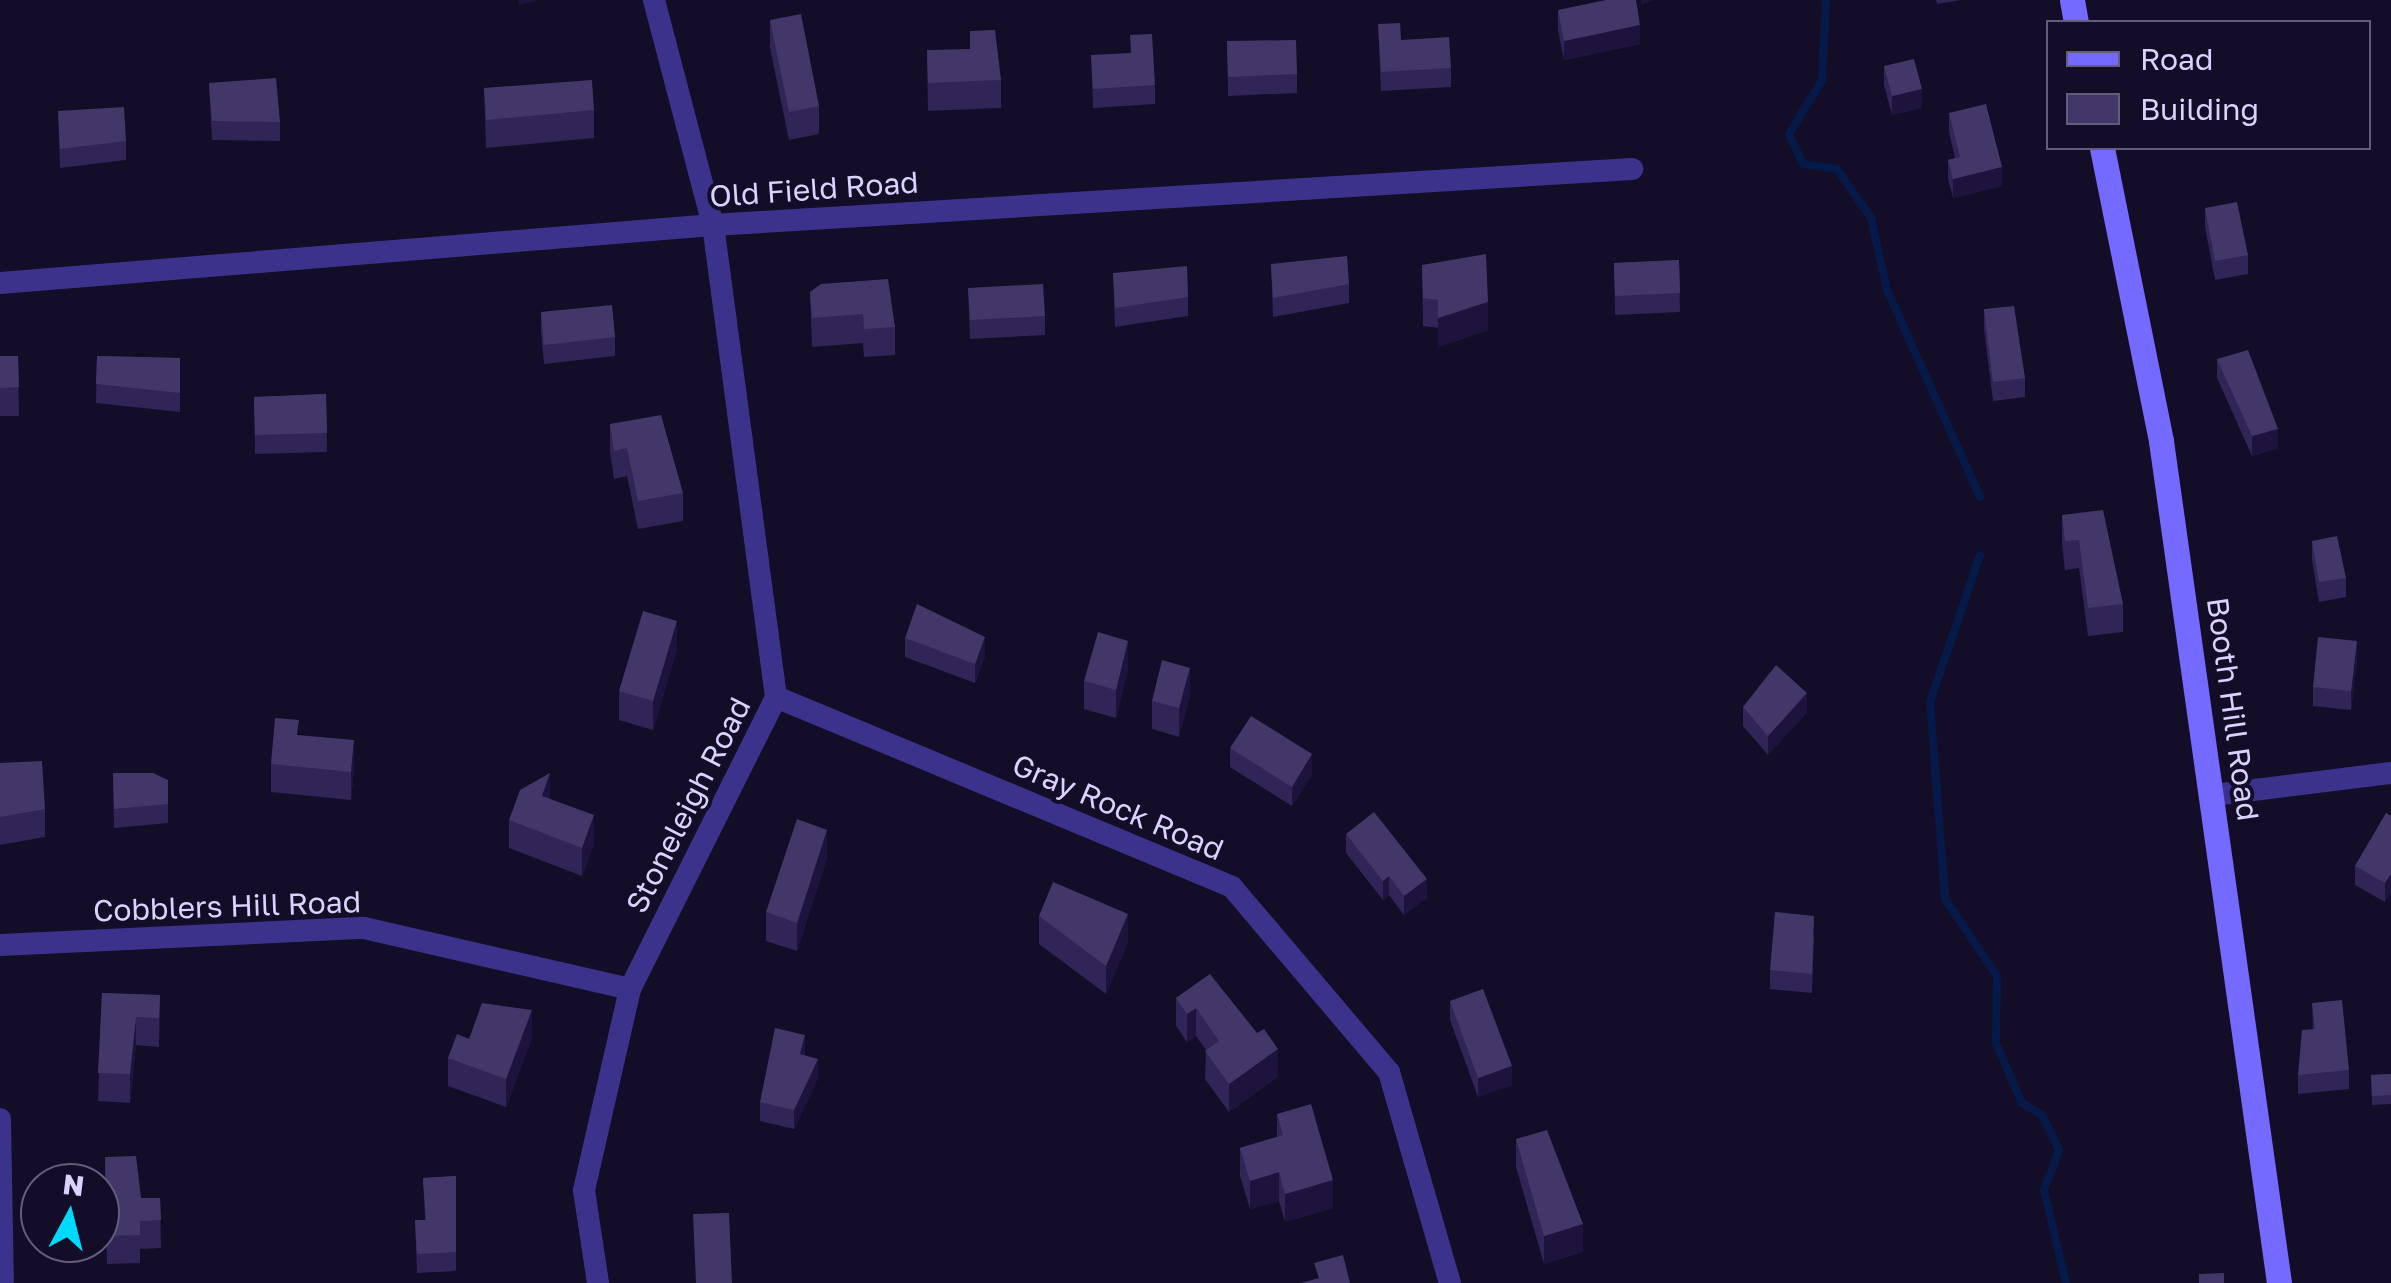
<!DOCTYPE html>
<html>
<head>
<meta charset="utf-8">
<style>
	body { margin:0 }
	#map { position:relative; width:2391px; height:1283px; overflow:hidden; background:#130d27; font-family:"Golos Text",sans-serif }
	div>[style] { position:absolute }
	[style*='--x'] { left:calc(var(--x)*1px); top:calc(var(--y)*1px); width:calc(var(--w)*1px); rotate:calc(var(--a)*1deg) }
	.stream>* { height:8px; margin:-4px; padding:0 4px; transform-origin:4px; border-radius:4px; background:#051a48 }
	.street>* { height:22px; margin:-11px; padding:0 11px; transform-origin:11px; border-radius:11px; background:#3b338b }
	.secondary>* { height:25px; margin:-12.5px; padding:0 12.5px; transform-origin:12.5px; border-radius:12.5px; background:#756aff }
	.wall>* { inset:0; background:#312457 }
	.shaded-wall>* { inset:0; background:#1d133c }
	.building>* { inset:0; background:#433769 }
	span { translate:-50% -50%; white-space:nowrap; text-align:center; line-height:1.15; -webkit-text-stroke:8px #130d27; paint-order:stroke }
	.street-label { font-size:30px; color:#dad3ff }
	.legend { position:absolute; left:2046px; top:20px; width:325px; height:130px; box-sizing:border-box; background:#130d27; border:2px solid #635c7d; margin:0; padding:12px 18px; list-style:none; font-size:30px; color:#dad3ff }
	.legend li { display:flex; align-items:center; gap:20px; height:50px }
	.legend b { width:50px; border:2px solid #635c7d }
	.north { position:absolute; left:20px; top:1163px; width:100px; height:100px; box-sizing:border-box; background:#130d27; border:2px solid #635c7d; border-radius:50%; rotate:7deg; font-size:28px; font-weight:700; line-height:40px; text-align:center; color:#dad3ff }
	.north::after { content:''; display:block; margin:auto; width:35px; height:45px; background:#00d9fe; clip-path:polygon(50% 0,100% 100%,50% 72%,0 100%) }
</style>
</head>
<body>
<div id="map">
	<div class="stream">
		<div style="--x:1826;--y:0;--w:80;--a:92.9"></div>
		<div style="--x:1822;--y:80;--w:63;--a:121.4"></div>
		<div style="--x:1789;--y:134;--w:33;--a:65"></div>
		<div style="--x:1803;--y:164;--w:34;--a:8"></div>
		<div style="--x:1837;--y:169;--w:60;--a:55.2"></div>
		<div style="--x:1871;--y:218;--w:74;--a:77.5"></div>
		<div style="--x:1887;--y:290;--w:227;--a:65.8"></div>
		<div style="--x:1980;--y:555;--w:155;--a:108.8"></div>
		<div style="--x:1930;--y:702;--w:198;--a:85.6"></div>
		<div style="--x:1945;--y:899;--w:93;--a:56"></div>
		<div style="--x:1997;--y:976;--w:67;--a:90.9"></div>
		<div style="--x:1996;--y:1043;--w:65;--a:66.6"></div>
		<div style="--x:2022;--y:1103;--w:23;--a:31"></div>
		<div style="--x:2042;--y:1115;--w:39;--a:64"></div>
		<div style="--x:2059;--y:1150;--w:43;--a:110.6"></div>
		<div style="--x:2044;--y:1190;--w:96;--a:76.7"></div>
	</div>
	<div class="street">
		<div style="--x:0;--y:283;--w:715;--a:-4.65"></div>
		<div style="--x:713;--y:225;--w:921;--a:-3.49"></div>
		<div style="--x:776;--y:697;--w:494;--a:22.6"></div>
		<div style="--x:1232;--y:887;--w:243;--a:49.7"></div>
		<div style="--x:1389;--y:1072;--w:220;--a:73.9"></div>
		<div style="--x:2214;--y:795;--w:178;--a:-7.1"></div>
		<div style="--x:0;--y:945;--w:364;--a:-2.7"></div>
		<div style="--x:364;--y:928;--w:273;--a:12.9"></div>
		<div style="--x:0;--y:1119;--w:164;--a:89"></div>
		<div style="--x:598;--y:1283;--w:94;--a:-98.6"></div>
		<div style="--x:584;--y:1190;--w:206;--a:-77.1"></div>
		<div style="--x:630;--y:989;--w:326;--a:-63.4"></div>
		<div style="--x:776;--y:697;--w:476;--a:-97.6"></div>
		<div style="--x:713;--y:225;--w:233;--a:-104.7"></div>
	</div>
	<div class="secondary">
		<div style="--x:2072;--y:0;--w:22;--a:80"></div>
		<div style="--x:2102;--y:148;--w:299;--a:78.6"></div>
		<div style="--x:2161;--y:441;--w:850;--a:82.02"></div>
	</div>
	<div class="wall">
		<div style="clip-path:polygon(1936px 0,1961px 0,1937px 4px)"></div>
		<div style="clip-path:polygon(1558px 10px,1640px 44px,1564px 60px,1558px 30px)"></div>
		<div style="clip-path:polygon(770px 20px,819px 106px,819px 134px,789px 140px,770px 48px)"></div>
		<div style="clip-path:polygon(1378px 24px,1401px 40px,1451px 68px,1451px 87px,1381px 91px)"></div>
		<div style="clip-path:polygon(1227px 41px,1297px 74px,1297px 93px,1228px 96px)"></div>
		<div style="clip-path:polygon(927px 50px,1001px 80px,1001px 108px,928px 111px)"></div>
		<div style="clip-path:polygon(1091px 55px,1155px 85px,1155px 104px,1093px 108px)"></div>
		<div style="clip-path:polygon(1884px 66px,1922px 108px,1892px 115px,1884px 85px)"></div>
		<div style="clip-path:polygon(209px 83px,280px 122px,280px 141px,212px 140px)"></div>
		<div style="clip-path:polygon(484px 88px,594px 110px,594px 138px,486px 148px)"></div>
		<div style="clip-path:polygon(58px 111px,126px 141px,126px 160px,60px 168px)"></div>
		<div style="clip-path:polygon(1949px 113px,2002px 186px,1953px 198px,1948px 179px,1948px 160px,1955px 158px,1949px 132px)"></div>
		<div style="clip-path:polygon(2205px 208px,2248px 255px,2248px 274px,2215px 280px,2205px 227px)"></div>
		<div style="clip-path:polygon(1679px 260px,1680px 312px,1615px 315px,1614px 263px)"></div>
		<div style="clip-path:polygon(1271px 264px,1349px 284px,1349px 303px,1273px 317px)"></div>
		<div style="clip-path:polygon(1422px 265px,1488px 330px,1438px 347px,1438px 328px,1423px 326px)"></div>
		<div style="clip-path:polygon(1113px 273px,1188px 297px,1188px 316px,1115px 327px)"></div>
		<div style="clip-path:polygon(968px 288px,1045px 316px,1045px 335px,970px 339px)"></div>
		<div style="clip-path:polygon(810px 292px,895px 327px,895px 355px,864px 357px,863px 343px,812px 347px)"></div>
		<div style="clip-path:polygon(1984px 309px,2025px 378px,2025px 397px,1993px 401px,1984px 328px)"></div>
		<div style="clip-path:polygon(541px 312px,615px 337px,615px 356px,544px 364px,541px 331px)"></div>
		<div style="clip-path:polygon(0 356px,18px 356px,19px 416px,0 416px)"></div>
		<div style="clip-path:polygon(97px 356px,180px 358px,180px 412px,96px 403px)"></div>
		<div style="clip-path:polygon(2217px 359px,2278px 448px,2252px 456px,2217px 378px)"></div>
		<div style="clip-path:polygon(326px 394px,327px 452px,255px 454px,254px 397px)"></div>
		<div style="clip-path:polygon(610px 424px,683px 493px,683px 521px,638px 529px,627px 476px,614px 479px,610px 452px)"></div>
		<div style="clip-path:polygon(2062px 515px,2123px 604px,2123px 632px,2088px 636px,2079px 568px,2065px 570px,2062px 543px)"></div>
		<div style="clip-path:polygon(2312px 541px,2346px 578px,2346px 597px,2319px 602px,2312px 560px)"></div>
		<div style="clip-path:polygon(905px 638px,985px 656px,975px 683px,905px 657px)"></div>
		<div style="clip-path:polygon(677px 649px,653px 730px,619px 720px,619px 691px)"></div>
		<div style="clip-path:polygon(2357px 660px,2351px 710px,2313px 706px,2313px 687px)"></div>
		<div style="clip-path:polygon(1128px 669px,1116px 718px,1084px 709px,1084px 681px)"></div>
		<div style="clip-path:polygon(1190px 696px,1179px 737px,1152px 729px,1152px 701px)"></div>
		<div style="clip-path:polygon(1743px 707px,1807px 712px,1768px 755px,1743px 726px)"></div>
		<div style="clip-path:polygon(1230px 748px,1312px 774px,1292px 806px,1230px 767px)"></div>
		<div style="clip-path:polygon(0 763px,45px 809px,45px 837px,0 845px)"></div>
		<div style="clip-path:polygon(271px 764px,354px 768px,351px 800px,271px 792px)"></div>
		<div style="clip-path:polygon(113px 773px,168px 780px,168px 823px,114px 828px)"></div>
		<div style="clip-path:polygon(2386px 813px,2385px 902px,2355px 885px,2355px 866px)"></div>
		<div style="clip-path:polygon(509px 820px,594px 844px,582px 876px,509px 848px)"></div>
		<div style="clip-path:polygon(1346px 834px,1427px 898px,1404px 915px,1389px 895px,1383px 900px,1346px 853px)"></div>
		<div style="clip-path:polygon(827px 858px,797px 951px,766px 941px,766px 912px)"></div>
		<div style="clip-path:polygon(1039px 916px,1128px 942px,1106px 994px,1039px 944px)"></div>
		<div style="clip-path:polygon(1814px 935px,1812px 993px,1770px 989px,1770px 970px)"></div>
		<div style="clip-path:polygon(1210px 974px,1278px 1077px,1229px 1112px,1205px 1079px,1206px 1050px,1196px 1036px,1187px 1042px,1176px 1026px,1176px 998px)"></div>
		<div style="clip-path:polygon(102px 993px,160px 995px,159px 1047px,136px 1045px,130px 1103px,98px 1101px)"></div>
		<div style="clip-path:polygon(1450px 1001px,1512px 1085px,1478px 1097px,1450px 1020px)"></div>
		<div style="clip-path:polygon(2312px 1003px,2349px 1070px,2349px 1089px,2298px 1094px,2298px 1075px,2313px 1030px)"></div>
		<div style="clip-path:polygon(532px 1038px,506px 1107px,448px 1086px,448px 1058px,469px 1039px)"></div>
		<div style="clip-path:polygon(804px 1056px,818px 1078px,794px 1129px,760px 1121px,760px 1102px)"></div>
		<div style="clip-path:polygon(2391px 1074px,2391px 1104px,2372px 1105px,2371px 1075px)"></div>
		<div style="clip-path:polygon(1277px 1114px,1333px 1208px,1285px 1222px,1279px 1201px,1250px 1209px,1240px 1176px,1240px 1148px,1277px 1137px)"></div>
		<div style="clip-path:polygon(1516px 1139px,1583px 1252px,1544px 1264px,1516px 1167px)"></div>
		<div style="clip-path:polygon(105px 1157px,141px 1198px,160px 1198px,161px 1248px,140px 1249px,140px 1263px,107px 1264px)"></div>
		<div style="clip-path:polygon(456px 1176px,456px 1271px,417px 1273px,415px 1220px,425px 1220px,423px 1178px)"></div>
	</div>
	<div class="shaded-wall">
		<div style="clip-path:polygon(518px 0,540px 0,518px 5px)"></div>
		<div style="clip-path:polygon(1641px 0,1654px 0,1641px 5px)"></div>
		<div style="clip-path:polygon(1640px 25px,1640px 44px,1564px 60px,1564px 41px)"></div>
		<div style="clip-path:polygon(1922px 89px,1922px 108px,1892px 115px,1892px 96px)"></div>
		<div style="clip-path:polygon(2002px 167px,2002px 186px,1953px 198px,1953px 179px)"></div>
		<div style="clip-path:polygon(1488px 302px,1488px 330px,1438px 347px,1438px 318px)"></div>
		<div style="clip-path:polygon(2278px 429px,2278px 448px,2252px 456px,2252px 436px)"></div>
		<div style="clip-path:polygon(677px 621px,677px 649px,653px 730px,653px 701px)"></div>
		<div style="clip-path:polygon(985px 637px,985px 656px,975px 683px,975px 664px)"></div>
		<div style="clip-path:polygon(1128px 641px,1128px 669px,1116px 718px,1116px 690px)"></div>
		<div style="clip-path:polygon(2357px 641px,2357px 660px,2351px 710px,2351px 691px)"></div>
		<div style="clip-path:polygon(1190px 668px,1190px 696px,1179px 737px,1179px 708px)"></div>
		<div style="clip-path:polygon(1807px 693px,1807px 712px,1768px 755px,1768px 736px)"></div>
		<div style="clip-path:polygon(354px 740px,354px 768px,351px 800px,351px 772px)"></div>
		<div style="clip-path:polygon(1312px 754px,1312px 774px,1292px 806px,1292px 787px)"></div>
		<div style="clip-path:polygon(550px 773px,550px 801px,542px 796px)"></div>
		<div style="clip-path:polygon(594px 815px,594px 844px,582px 876px,582px 848px)"></div>
		<div style="clip-path:polygon(827px 830px,827px 858px,797px 951px,797px 923px)"></div>
		<div style="clip-path:polygon(2391px 874px,2391px 893px,2385px 902px,2385px 883px)"></div>
		<div style="clip-path:polygon(1389px 876px,1389px 895px,1383px 900px,1383px 881px)"></div>
		<div style="clip-path:polygon(1427px 879px,1427px 898px,1404px 915px,1404px 896px)"></div>
		<div style="clip-path:polygon(1128px 914px,1128px 942px,1106px 994px,1106px 966px)"></div>
		<div style="clip-path:polygon(1196px 1008px,1196px 1036px,1187px 1042px,1187px 1014px)"></div>
		<div style="clip-path:polygon(532px 1010px,532px 1038px,506px 1107px,506px 1079px)"></div>
		<div style="clip-path:polygon(136px 1017px,136px 1045px,130px 1103px,130px 1074px)"></div>
		<div style="clip-path:polygon(805px 1035px,805px 1054px,800px 1074px,800px 1054px)"></div>
		<div style="clip-path:polygon(1278px 1049px,1278px 1077px,1229px 1112px,1229px 1084px)"></div>
		<div style="clip-path:polygon(818px 1059px,818px 1078px,794px 1129px,794px 1110px)"></div>
		<div style="clip-path:polygon(1512px 1066px,1512px 1085px,1478px 1097px,1478px 1078px)"></div>
		<div style="clip-path:polygon(1279px 1172px,1279px 1201px,1250px 1209px,1250px 1181px)"></div>
		<div style="clip-path:polygon(1333px 1180px,1333px 1208px,1285px 1222px,1285px 1194px)"></div>
		<div style="clip-path:polygon(1583px 1224px,1583px 1252px,1544px 1264px,1544px 1236px)"></div>
	</div>
	<div class="building">
		<div style="clip-path:polygon(1606px 0,1636px 0,1640px 25px,1564px 41px,1558px 10px)"></div>
		<div style="clip-path:polygon(801px 14px,819px 106px,789px 112px,770px 20px)"></div>
		<div style="clip-path:polygon(1400px 23px,1401px 40px,1449px 37px,1451px 68px,1381px 72px,1378px 24px)"></div>
		<div style="clip-path:polygon(995px 30px,1001px 80px,928px 83px,927px 50px,970px 49px,970px 31px)"></div>
		<div style="clip-path:polygon(1152px 34px,1155px 85px,1093px 89px,1091px 55px,1131px 53px,1130px 35px)"></div>
		<div style="clip-path:polygon(1296px 40px,1297px 74px,1228px 77px,1227px 41px)"></div>
		<div style="clip-path:polygon(1914px 59px,1922px 89px,1892px 96px,1884px 66px)"></div>
		<div style="clip-path:polygon(276px 78px,280px 122px,212px 121px,209px 83px)"></div>
		<div style="clip-path:polygon(592px 80px,594px 110px,486px 120px,484px 88px)"></div>
		<div style="clip-path:polygon(1986px 104px,2002px 167px,1953px 179px,1948px 160px,1960px 157px,1949px 113px)"></div>
		<div style="clip-path:polygon(124px 107px,126px 141px,60px 149px,58px 111px)"></div>
		<div style="clip-path:polygon(2237px 202px,2248px 255px,2215px 261px,2205px 208px)"></div>
		<div style="clip-path:polygon(1486px 254px,1488px 302px,1438px 318px,1438px 300px,1423px 298px,1422px 265px)"></div>
		<div style="clip-path:polygon(1347px 256px,1349px 284px,1273px 298px,1271px 264px)"></div>
		<div style="clip-path:polygon(1679px 260px,1680px 293px,1615px 296px,1614px 263px)"></div>
		<div style="clip-path:polygon(1187px 266px,1188px 297px,1115px 308px,1113px 273px)"></div>
		<div style="clip-path:polygon(888px 279px,895px 327px,864px 329px,863px 314px,812px 318px,810px 292px,821px 284px)"></div>
		<div style="clip-path:polygon(1043px 284px,1045px 316px,970px 320px,968px 288px)"></div>
		<div style="clip-path:polygon(612px 305px,615px 337px,544px 345px,541px 312px)"></div>
		<div style="clip-path:polygon(2014px 306px,2025px 378px,1993px 382px,1984px 309px)"></div>
		<div style="clip-path:polygon(2248px 350px,2278px 429px,2252px 436px,2217px 359px)"></div>
		<div style="clip-path:polygon(0 356px,18px 356px,19px 387px,0 388px)"></div>
		<div style="clip-path:polygon(97px 356px,180px 358px,180px 393px,96px 384px)"></div>
		<div style="clip-path:polygon(326px 394px,327px 433px,255px 435px,254px 397px)"></div>
		<div style="clip-path:polygon(661px 415px,683px 493px,638px 501px,627px 448px,614px 451px,610px 424px)"></div>
		<div style="clip-path:polygon(2103px 510px,2123px 604px,2088px 608px,2079px 540px,2065px 541px,2062px 515px)"></div>
		<div style="clip-path:polygon(2337px 536px,2346px 578px,2319px 582px,2312px 541px)"></div>
		<div style="clip-path:polygon(917px 604px,985px 637px,975px 664px,905px 638px)"></div>
		<div style="clip-path:polygon(643px 611px,677px 621px,653px 701px,619px 691px)"></div>
		<div style="clip-path:polygon(1098px 632px,1128px 641px,1116px 690px,1084px 681px)"></div>
		<div style="clip-path:polygon(2318px 637px,2357px 641px,2351px 691px,2313px 687px)"></div>
		<div style="clip-path:polygon(1162px 660px,1190px 668px,1179px 708px,1152px 701px)"></div>
		<div style="clip-path:polygon(1776px 665px,1807px 693px,1768px 736px,1743px 707px)"></div>
		<div style="clip-path:polygon(1251px 716px,1312px 754px,1292px 787px,1230px 748px)"></div>
		<div style="clip-path:polygon(275px 718px,299px 720px,297px 735px,354px 740px,351px 772px,271px 764px)"></div>
		<div style="clip-path:polygon(42px 761px,45px 809px,0 817px,0 763px)"></div>
		<div style="clip-path:polygon(113px 773px,153px 773px,168px 780px,168px 804px,114px 809px)"></div>
		<div style="clip-path:polygon(550px 773px,542px 796px,594px 815px,582px 848px,509px 820px,520px 790px)"></div>
		<div style="clip-path:polygon(1374px 812px,1427px 879px,1404px 896px,1389px 876px,1383px 881px,1346px 834px)"></div>
		<div style="clip-path:polygon(2386px 813px,2391px 816px,2391px 874px,2385px 883px,2355px 866px)"></div>
		<div style="clip-path:polygon(797px 819px,827px 830px,797px 923px,766px 912px)"></div>
		<div style="clip-path:polygon(1053px 882px,1128px 914px,1106px 966px,1039px 916px)"></div>
		<div style="clip-path:polygon(1775px 912px,1814px 916px,1812px 974px,1770px 970px)"></div>
		<div style="clip-path:polygon(1210px 974px,1257px 1033px,1264px 1029px,1278px 1049px,1229px 1084px,1205px 1051px,1219px 1041px,1196px 1008px,1187px 1014px,1176px 998px)"></div>
		<div style="clip-path:polygon(1483px 989px,1512px 1066px,1478px 1078px,1450px 1001px)"></div>
		<div style="clip-path:polygon(102px 993px,160px 995px,159px 1018px,136px 1017px,130px 1074px,98px 1073px)"></div>
		<div style="clip-path:polygon(2342px 1000px,2349px 1070px,2298px 1075px,2302px 1030px,2315px 1029px,2312px 1003px)"></div>
		<div style="clip-path:polygon(482px 1003px,532px 1010px,506px 1079px,448px 1058px,457px 1034px,469px 1039px)"></div>
		<div style="clip-path:polygon(775px 1028px,805px 1035px,800px 1054px,818px 1059px,794px 1110px,760px 1102px)"></div>
		<div style="clip-path:polygon(2391px 1074px,2391px 1095px,2372px 1096px,2371px 1075px)"></div>
		<div style="clip-path:polygon(1311px 1104px,1333px 1180px,1285px 1194px,1279px 1172px,1250px 1181px,1240px 1148px,1283px 1135px,1277px 1114px)"></div>
		<div style="clip-path:polygon(1547px 1130px,1583px 1224px,1544px 1236px,1516px 1139px)"></div>
		<div style="clip-path:polygon(136px 1156px,141px 1198px,160px 1198px,161px 1220px,140px 1221px,140px 1235px,107px 1236px,105px 1157px)"></div>
		<div style="clip-path:polygon(456px 1176px,456px 1252px,417px 1254px,415px 1220px,426px 1220px,423px 1178px)"></div>
		<div style="clip-path:polygon(729px 1213px,732px 1283px,696px 1283px,693px 1214px)"></div>
		<div style="clip-path:polygon(1343px 1255px,1350px 1283px,1301px 1283px,1319px 1278px,1314px 1263px)"></div>
		<div style="clip-path:polygon(2224px 1273px,2224px 1283px,2199px 1283px,2199px 1274px)"></div>
	</div>
	<div class="street-label">
		<span style="left:814px;top:189px;rotate:-4deg">Old Field Road</span>
		<span style="left:2233px;top:709px;rotate:82deg">Booth Hill Road</span>
		<span style="left:688px;top:805px;rotate:-63deg">Stoneleigh Road</span>
		<span style="left:1118px;top:807px;rotate:23deg">Gray Rock Road</span>
		<span style="left:227px;top:906px;rotate:-2deg">Cobblers Hill Road</span>
	</div>
	<ul class="legend">
	<li><b style="height:12px;background:#756aff"></b>Road</li>
	<li><b style="height:28px;background:#433769"></b>Building</li>
	</ul>
	<div class="north">N</div>
</div>
</body>
</html>
